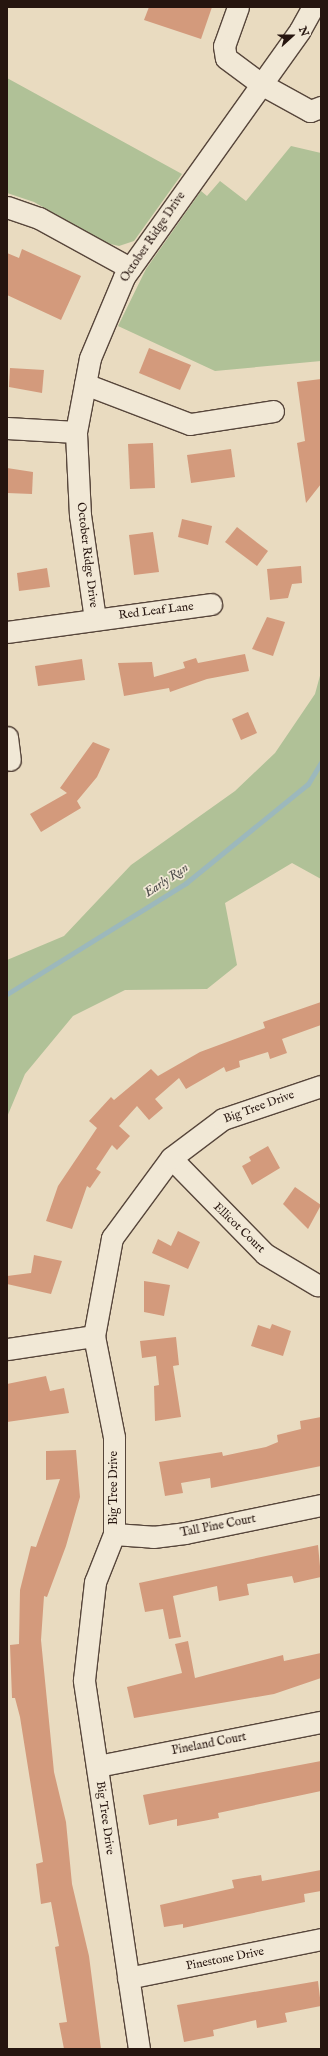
<!DOCTYPE html>
<html>
<head>
<meta charset="utf-8">
<style>
	body { margin:0 }
	#map { position:relative; width:328px; height:2056px; overflow:hidden; background:#e9dbc0; font-family:"IM FELL English",serif }
	div>[style] { position:absolute }
	[style*='--x'] { left:calc(var(--x)*1px); top:calc(var(--y)*1px); width:calc(var(--w)*1px); rotate:calc(var(--a)*1deg) }
	.green>* { inset:0; background:#b0c197 }
	.stream>* { height:5px; margin:-2.5px; padding:0 2.5px; transform-origin:2.5px; border-radius:2.5px; background:#9cb8bc }
	.building>* { inset:0; background:#d39a7c }
	.roads { filter:drop-shadow(1px 0 #57463b) drop-shadow(-1px 0 #57463b) drop-shadow(0 1px #57463b) drop-shadow(0 -1px #57463b) }
	.minor>* { height:21px; margin:-10.5px; padding:0 10.5px; transform-origin:10.5px; border-radius:10.5px; background:#f1e8d6 }
	span { translate:-50% -50%; white-space:nowrap; text-align:center; line-height:1.15; -webkit-text-stroke:3.5px #f1e8d6; paint-order:stroke }
	.street-label { font-size:12px; color:#26150f }
	.water-label { font-size:13px; color:#4f4e4c; font-style:italic }
	.frame { position:absolute; inset:0; border:8px solid #26150f; pointer-events:none }
	.north { position:absolute; left:272px; top:16px; width:40px; height:40px; -webkit-text-stroke:3px #f1e8d6; paint-order:stroke; rotate:69deg; font-size:11px; font-weight:700; line-height:16px; text-align:center; color:#26150f }
	.north::after { content:''; display:block; margin:auto; width:14px; height:18px; background:#26150f; clip-path:polygon(50% 0,100% 100%,50% 72%,0 100%) }
</style>
</head>
<body>
<div id="map">
	<div class="green">
		<div style="clip-path:polygon(7px 78px,182px 174px,134px 241px,119px 246px,106px 243px,34px 202px,7px 193px)"></div>
		<div style="clip-path:polygon(291px 146px,321px 153px,321px 361px,215px 371px,118px 326px,146px 269px,201px 191px,207px 196px,220px 181px,246px 201px)"></div>
		<div style="clip-path:polygon(321px 672px,321px 879px,292px 863px,225px 903px,237px 965px,207px 989px,125px 990px,73px 1016px,25px 1074px,7px 1117px,7px 960px,64px 936px,131px 865px,235px 791px,275px 753px,315px 694px)"></div>
	</div>
	<div class="stream">
		<div style="--x:7;--y:994;--w:211;--a:-31.8"></div>
		<div style="--x:186;--y:883;--w:157;--a:-39.1"></div>
		<div style="--x:308;--y:784;--w:26;--a:-59"></div>
	</div>
	<div class="building">
		<div style="clip-path:polygon(149px 7px,212px 7px,201px 39px,144px 20px)"></div>
		<div style="clip-path:polygon(22px 249px,81px 276px,61px 320px,7px 295px,7px 253px,19px 258px)"></div>
		<div style="clip-path:polygon(149px 348px,191px 365px,180px 390px,139px 373px)"></div>
		<div style="clip-path:polygon(10px 368px,44px 370px,42px 393px,9px 387px)"></div>
		<div style="clip-path:polygon(321px 379px,321px 484px,306px 503px,297px 443px,305px 441px,297px 382px)"></div>
		<div style="clip-path:polygon(153px 443px,155px 488px,130px 489px,128px 444px)"></div>
		<div style="clip-path:polygon(231px 449px,235px 477px,191px 483px,187px 455px)"></div>
		<div style="clip-path:polygon(7px 468px,33px 472px,32px 494px,7px 493px)"></div>
		<div style="clip-path:polygon(182px 519px,212px 526px,208px 545px,178px 537px)"></div>
		<div style="clip-path:polygon(237px 527px,268px 551px,257px 566px,225px 542px)"></div>
		<div style="clip-path:polygon(153px 532px,159px 572px,134px 575px,129px 535px)"></div>
		<div style="clip-path:polygon(301px 566px,302px 583px,292px 584px,288px 598px,270px 600px,267px 569px)"></div>
		<div style="clip-path:polygon(47px 568px,50px 587px,19px 591px,17px 573px)"></div>
		<div style="clip-path:polygon(267px 617px,285px 622px,273px 656px,252px 649px)"></div>
		<div style="clip-path:polygon(245px 654px,249px 671px,207px 679px,170px 692px,169px 688px,124px 696px,118px 663px,152px 662px,154px 677px,185px 668px,183px 662px,196px 658px,198px 663px)"></div>
		<div style="clip-path:polygon(82px 659px,85px 680px,38px 686px,35px 666px)"></div>
		<div style="clip-path:polygon(248px 712px,257px 733px,241px 740px,232px 719px)"></div>
		<div style="clip-path:polygon(93px 742px,110px 749px,97px 777px,77px 801px,81px 808px,41px 832px,30px 814px,67px 793px,60px 788px)"></div>
		<div style="clip-path:polygon(321px 1002px,321px 1025px,282px 1039px,287px 1053px,270px 1059px,268px 1052px,239px 1061px,240px 1067px,226px 1072px,224px 1067px,186px 1089px,179px 1078px,155px 1099px,163px 1108px,149px 1120px,137px 1106px,119px 1126px,130px 1136px,117px 1150px,112px 1145px,96px 1169px,101px 1172px,90px 1188px,87px 1186px,72px 1229px,46px 1221px,58px 1186px,97px 1128px,89px 1121px,111px 1097px,114px 1100px,151px 1069px,158px 1076px,200px 1052px,265px 1028px,263px 1022px)"></div>
		<div style="clip-path:polygon(268px 1146px,280px 1168px,252px 1185px,242px 1166px,251px 1161px,249px 1157px)"></div>
		<div style="clip-path:polygon(295px 1187px,321px 1205px,308px 1229px,283px 1204px)"></div>
		<div style="clip-path:polygon(178px 1231px,200px 1242px,188px 1269px,152px 1253px,158px 1239px,171px 1246px)"></div>
		<div style="clip-path:polygon(34px 1255px,62px 1261px,51px 1294px,7px 1284px,7px 1276px,31px 1273px)"></div>
		<div style="clip-path:polygon(144px 1281px,170px 1285px,164px 1316px,144px 1312px)"></div>
		<div style="clip-path:polygon(272px 1324px,291px 1331px,283px 1356px,251px 1346px,258px 1325px,270px 1329px)"></div>
		<div style="clip-path:polygon(176px 1337px,179px 1365px,173px 1366px,181px 1417px,155px 1421px,154px 1386px,159px 1385px,156px 1356px,142px 1358px,140px 1341px)"></div>
		<div style="clip-path:polygon(46px 1376px,50px 1391px,64px 1388px,69px 1413px,7px 1422px,7px 1384px)"></div>
		<div style="clip-path:polygon(321px 1417px,321px 1466px,211px 1488px,210px 1478px,181px 1483px,183px 1493px,165px 1496px,159px 1462px,222px 1452px,223px 1456px,266px 1447px,278px 1442px,277px 1435px,301px 1429px,300px 1421px)"></div>
		<div style="clip-path:polygon(76px 1450px,80px 1497px,66px 1546px,47px 1597px,44px 1596px,41px 1640px,54px 1772px,66px 1822px,72px 1884px,89px 1956px,101px 2049px,64px 2049px,59px 2023px,67px 2022px,55px 1947px,59px 1946px,51px 1902px,41px 1904px,36px 1864px,43px 1862px,20px 1717px,15px 1698px,12px 1698px,10px 1645px,19px 1644px,20px 1590px,31px 1546px,36px 1547px,60px 1479px,46px 1480px,46px 1451px)"></div>
		<div style="clip-path:polygon(318px 1545px,321px 1577px,294px 1583px,292px 1576px,247px 1584px,249px 1595px,219px 1601px,217px 1586px,173px 1596px,181px 1637px,169px 1639px,163px 1609px,145px 1612px,139px 1583px)"></div>
		<div style="clip-path:polygon(188px 1641px,195px 1678px,283px 1655px,284px 1661px,321px 1653px,321px 1678px,274px 1694px,134px 1718px,127px 1687px,182px 1673px,175px 1644px)"></div>
		<div style="clip-path:polygon(321px 1761px,321px 1791px,218px 1813px,219px 1818px,177px 1826px,177px 1819px,149px 1825px,143px 1795px)"></div>
		<div style="clip-path:polygon(321px 1870px,321px 1891px,304px 1894px,305px 1902px,183px 1928px,183px 1924px,164px 1927px,160px 1905px,234px 1888px,232px 1880px,261px 1875px,262px 1881px)"></div>
		<div style="clip-path:polygon(318px 1981px,321px 2006px,285px 2013px,287px 2022px,257px 2028px,256px 2020px,213px 2030px,214px 2036px,184px 2042px,177px 2005px)"></div>
	</div>
	<div class="roads">
		<div class="minor">
			<div style="--x:238;--y:7;--w:41;--a:109.7"></div>
			<div style="--x:224;--y:46;--w:12;--a:81"></div>
			<div style="--x:226;--y:58;--w:44;--a:36.6"></div>
			<div style="--x:261;--y:84;--w:56;--a:28.9"></div>
			<div style="--x:310;--y:111;--w:12;--a:-20"></div>
			<div style="--x:7;--y:207;--w:34;--a:19"></div>
			<div style="--x:39;--y:218;--w:104;--a:28.8"></div>
			<div style="--x:85;--y:384;--w:112;--a:20.9"></div>
			<div style="--x:190;--y:424;--w:84;--a:-8.9"></div>
			<div style="--x:7;--y:428;--w:69;--a:3.3"></div>
			<div style="--x:95;--y:619;--w:105;--a:-98.2"></div>
			<div style="--x:80;--y:515;--w:83;--a:-92.8"></div>
			<div style="--x:76;--y:432;--w:75;--a:-79.3"></div>
			<div style="--x:90;--y:358;--w:88;--a:-67.2"></div>
			<div style="--x:124;--y:277;--w:303;--a:-54.5"></div>
			<div style="--x:300;--y:30;--w:26;--a:-61"></div>
			<div style="--x:7;--y:632;--w:206;--a:-7.8"></div>
			<div style="--x:7;--y:737;--w:23;--a:83"></div>
			<div style="--x:171;--y:1158;--w:134;--a:45.6"></div>
			<div style="--x:265;--y:1254;--w:61;--a:30.8"></div>
			<div style="--x:7;--y:1349;--w:88;--a:-8.5"></div>
			<div style="--x:114;--y:1534;--w:39;--a:4"></div>
			<div style="--x:153;--y:1537;--w:32;--a:-7"></div>
			<div style="--x:185;--y:1533;--w:139;--a:-11.6"></div>
			<div style="--x:98;--y:1766;--w:227;--a:-11.2"></div>
			<div style="--x:128;--y:1978;--w:197;--a:-11.4"></div>
			<div style="--x:139;--y:2049;--w:373;--a:-98.5"></div>
			<div style="--x:84;--y:1680;--w:99;--a:-83.6"></div>
			<div style="--x:95;--y:1582;--w:52;--a:-68.4"></div>
			<div style="--x:114;--y:1534;--w:97;--a:-90"></div>
			<div style="--x:114;--y:1437;--w:103;--a:-101.2"></div>
			<div style="--x:94;--y:1336;--w:100;--a:-79.6"></div>
			<div style="--x:112;--y:1238;--w:99;--a:-53.6"></div>
			<div style="--x:171;--y:1158;--w:65;--a:-36.9"></div>
			<div style="--x:223;--y:1119;--w:103;--a:-18.6"></div>
		</div>
	</div>
	<div class="street-label">
		<span style="left:153px;top:237px;rotate:-56deg">October Ridge Drive</span>
		<span style="left:87px;top:555px;rotate:83deg">October Ridge Drive</span>
		<span style="left:156px;top:611px;rotate:-7deg">Red Leaf Lane</span>
		<span style="left:259px;top:1107px;rotate:-20deg">Big Tree Drive</span>
		<span style="left:239px;top:1228px;rotate:44deg">Ellicot Court</span>
		<span style="left:114px;top:1488px;rotate:-90deg">Big Tree Drive</span>
		<span style="left:218px;top:1526px;rotate:-11deg">Tall Pine Court</span>
		<span style="left:209px;top:1744px;rotate:-11deg">Pineland Court</span>
		<span style="left:105px;top:1818px;rotate:82deg">Big Tree Drive</span>
		<span style="left:225px;top:1959px;rotate:-11deg">Pinestone Drive</span>
	</div>
	<div class="water-label">
		<span style="left:167px;top:881px;rotate:-34deg">Early Run</span>
	</div>
	<div class="frame"></div>
	<div class="north">N</div>
</div>
</body>
</html>
